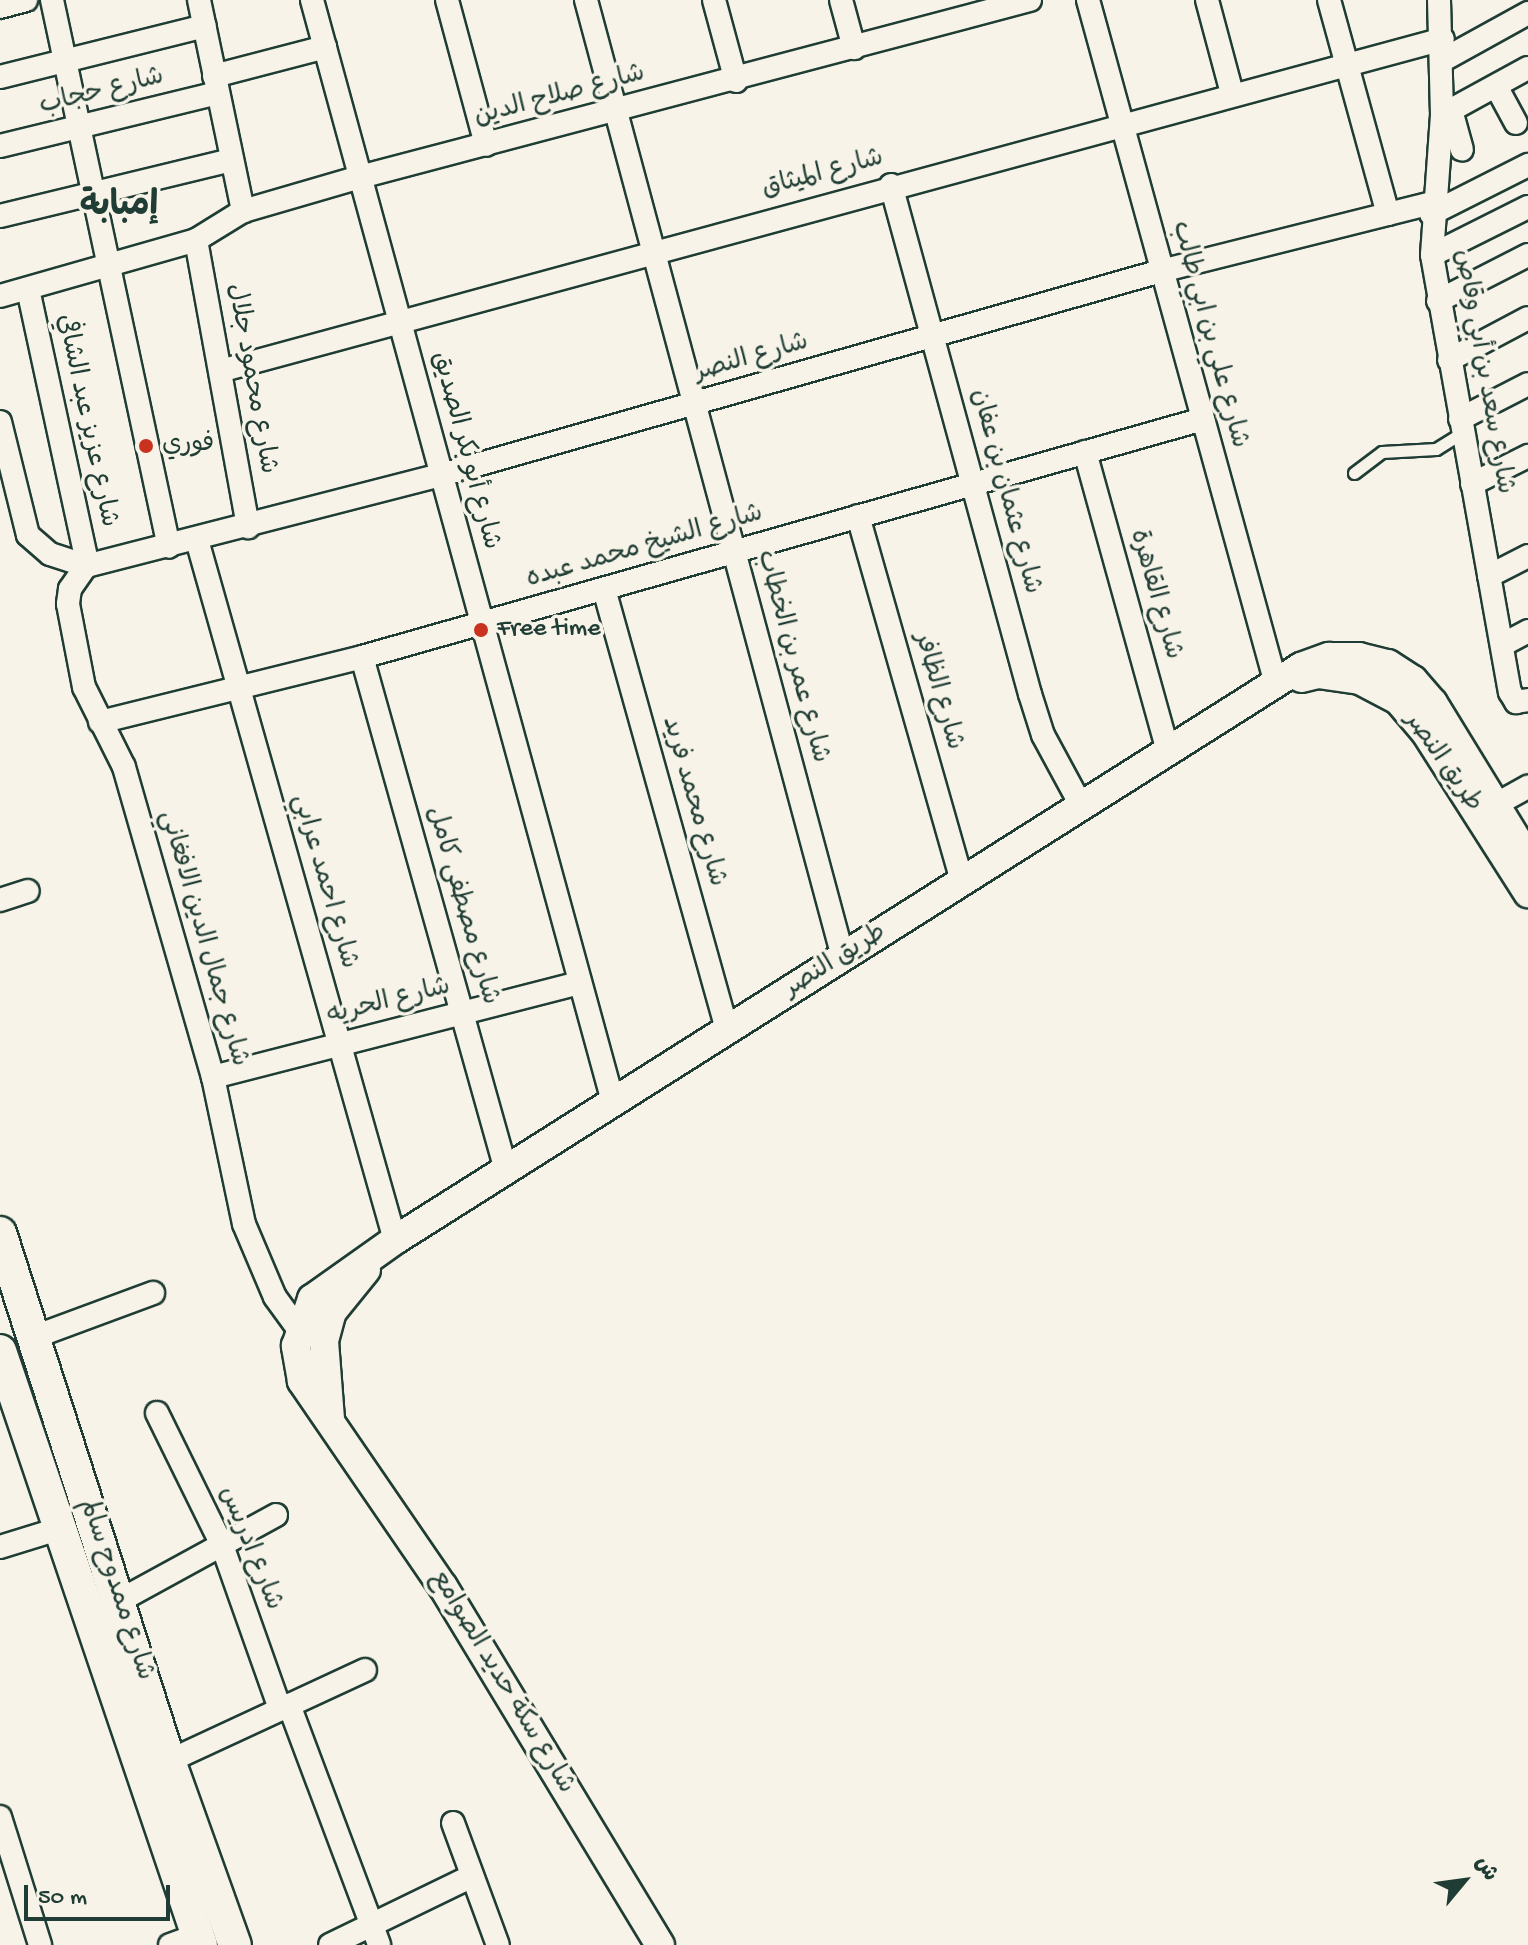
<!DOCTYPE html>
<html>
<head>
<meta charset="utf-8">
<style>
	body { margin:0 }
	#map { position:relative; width:1528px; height:1945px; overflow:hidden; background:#f7f3e8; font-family:"Gochi Hand","Playpen Sans Arabic",sans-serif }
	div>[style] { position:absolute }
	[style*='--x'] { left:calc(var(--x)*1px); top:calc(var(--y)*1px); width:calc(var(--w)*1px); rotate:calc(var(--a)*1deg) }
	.roads { filter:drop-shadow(2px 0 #1f3d34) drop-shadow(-2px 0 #1f3d34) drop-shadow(0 2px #1f3d34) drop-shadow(0 -2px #1f3d34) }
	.service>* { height:11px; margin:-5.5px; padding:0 5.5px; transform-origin:5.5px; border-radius:5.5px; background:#f7f3e8 }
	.minor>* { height:22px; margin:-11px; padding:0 11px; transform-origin:11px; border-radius:11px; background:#f7f3e8 }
	.tertiary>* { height:28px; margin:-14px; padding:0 14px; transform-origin:14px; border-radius:14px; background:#f7f3e8 }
	.secondary>* { height:32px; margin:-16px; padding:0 16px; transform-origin:16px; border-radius:16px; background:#f7f3e8 }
	.dots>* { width:22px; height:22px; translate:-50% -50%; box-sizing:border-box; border:4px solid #f7f3e8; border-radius:50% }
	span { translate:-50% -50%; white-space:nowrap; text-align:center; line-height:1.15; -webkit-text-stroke:7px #f7f3e8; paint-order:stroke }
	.street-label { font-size:26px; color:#1f3d34 }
	.poi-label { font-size:26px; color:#1f3d34 }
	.left { translate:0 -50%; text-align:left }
	.district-label { font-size:34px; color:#1f3d34; font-weight:700 }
	.north { position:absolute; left:1424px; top:1841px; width:80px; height:80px; -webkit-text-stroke:6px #f7f3e8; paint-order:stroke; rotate:61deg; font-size:22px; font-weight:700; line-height:32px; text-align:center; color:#1f3d34 }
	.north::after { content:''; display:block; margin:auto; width:28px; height:36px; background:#1f3d34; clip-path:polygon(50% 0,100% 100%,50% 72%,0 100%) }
	.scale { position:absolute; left:24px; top:1885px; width:146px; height:36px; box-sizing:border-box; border:4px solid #1f3d34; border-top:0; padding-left:10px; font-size:24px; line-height:28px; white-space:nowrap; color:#1f3d34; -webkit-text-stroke:6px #f7f3e8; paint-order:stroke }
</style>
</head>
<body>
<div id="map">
	<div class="roads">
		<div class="service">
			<div style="--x:1354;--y:473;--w:35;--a:-37"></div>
			<div style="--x:1382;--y:452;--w:54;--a:-3.2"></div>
			<div style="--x:1436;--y:449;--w:31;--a:-32"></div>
		</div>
		<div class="minor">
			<div style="--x:52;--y:0;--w:559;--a:77.93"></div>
			<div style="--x:199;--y:0;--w:216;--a:78.2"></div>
			<div style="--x:312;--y:0;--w:1142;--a:74.72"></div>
			<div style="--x:447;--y:0;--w:150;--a:74.9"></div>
			<div style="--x:586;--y:0;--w:991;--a:74.97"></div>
			<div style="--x:714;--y:0;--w:84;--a:74.8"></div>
			<div style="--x:841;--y:0;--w:50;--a:74.8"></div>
			<div style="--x:1088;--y:0;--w:709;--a:74.63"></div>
			<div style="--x:1207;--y:0;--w:96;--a:75"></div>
			<div style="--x:1329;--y:0;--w:222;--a:74.6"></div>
			<div style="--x:1439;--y:0;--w:115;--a:88.5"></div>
			<div style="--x:1442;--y:115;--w:140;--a:94.1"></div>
			<div style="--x:1432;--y:255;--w:444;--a:79.9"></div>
			<div style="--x:1510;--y:692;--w:12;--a:59"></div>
			<div style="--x:1516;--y:702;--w:12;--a:-9"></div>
			<div style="--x:0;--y:7;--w:27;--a:-15"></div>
			<div style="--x:1443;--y:60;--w:97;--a:-28.9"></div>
			<div style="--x:214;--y:76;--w:115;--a:-14.6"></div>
			<div style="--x:0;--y:77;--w:211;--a:-14"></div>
			<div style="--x:1496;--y:86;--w:42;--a:61.6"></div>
			<div style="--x:1451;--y:110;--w:41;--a:74.6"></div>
			<div style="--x:1442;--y:115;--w:98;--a:-28.7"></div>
			<div style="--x:0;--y:146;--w:224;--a:-13.7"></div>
			<div style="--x:891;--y:185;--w:528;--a:74.73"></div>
			<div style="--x:1030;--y:694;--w:43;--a:72.4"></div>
			<div style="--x:1043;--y:735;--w:82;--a:61.6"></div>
			<div style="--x:1431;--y:214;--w:109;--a:-26.8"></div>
			<div style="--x:0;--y:216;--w:238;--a:-13.6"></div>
			<div style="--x:196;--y:240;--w:292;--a:79.7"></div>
			<div style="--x:1432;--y:255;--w:107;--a:-26.6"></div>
			<div style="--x:28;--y:289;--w:283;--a:77.8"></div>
			<div style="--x:0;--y:296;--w:204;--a:-15.9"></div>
			<div style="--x:196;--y:240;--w:55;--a:-31.7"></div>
			<div style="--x:243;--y:211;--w:122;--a:-16.2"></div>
			<div style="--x:360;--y:177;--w:693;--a:-14.8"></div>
			<div style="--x:1438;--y:301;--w:101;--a:-27.1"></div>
			<div style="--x:1449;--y:360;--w:89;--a:-28"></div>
			<div style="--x:220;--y:371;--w:1267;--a:-15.19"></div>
			<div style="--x:1460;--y:419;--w:76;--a:-27.2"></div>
			<div style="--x:0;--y:422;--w:116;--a:76.1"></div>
			<div style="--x:28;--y:535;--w:29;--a:41"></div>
			<div style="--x:50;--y:554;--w:38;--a:18"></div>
			<div style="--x:1085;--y:452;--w:311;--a:74.5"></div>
			<div style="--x:1472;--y:484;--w:63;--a:-26.6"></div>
			<div style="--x:858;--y:516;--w:380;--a:74.1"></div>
			<div style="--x:197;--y:540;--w:727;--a:74.21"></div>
			<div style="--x:86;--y:566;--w:366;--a:-14.4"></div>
			<div style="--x:441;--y:475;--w:748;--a:-15.82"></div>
			<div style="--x:1161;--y:271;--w:279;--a:-14.1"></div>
			<div style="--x:86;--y:566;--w:28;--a:125"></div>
			<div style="--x:70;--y:589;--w:15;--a:98"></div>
			<div style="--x:68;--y:604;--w:85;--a:79.1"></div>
			<div style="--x:84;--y:687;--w:89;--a:63.4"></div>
			<div style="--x:124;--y:767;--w:323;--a:74"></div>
			<div style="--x:213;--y:1077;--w:150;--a:78.1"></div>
			<div style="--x:244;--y:1224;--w:79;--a:67"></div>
			<div style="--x:275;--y:1297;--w:39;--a:54"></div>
			<div style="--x:1489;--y:576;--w:44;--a:-27.1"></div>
			<div style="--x:604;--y:589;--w:458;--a:74.4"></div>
			<div style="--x:1502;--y:645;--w:30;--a:-28"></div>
			<div style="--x:362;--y:657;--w:533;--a:74.32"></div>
			<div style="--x:100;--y:722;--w:270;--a:-13.9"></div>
			<div style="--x:362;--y:657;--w:874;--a:-15.8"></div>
			<div style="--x:1495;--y:805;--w:38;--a:-29"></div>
			<div style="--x:0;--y:900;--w:29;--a:-18"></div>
			<div style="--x:213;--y:1077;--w:378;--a:-14.4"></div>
			<div style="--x:34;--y:1337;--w:127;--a:-20.3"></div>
			<div style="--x:157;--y:1413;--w:147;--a:63.8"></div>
			<div style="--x:222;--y:1545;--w:174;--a:70.5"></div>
			<div style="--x:0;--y:1547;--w:61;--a:-17.2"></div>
			<div style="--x:119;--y:1601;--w:179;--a:-28.7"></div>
			<div style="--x:289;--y:1705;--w:256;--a:69.4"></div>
			<div style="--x:169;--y:1761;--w:216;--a:-24.9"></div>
			<div style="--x:0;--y:1817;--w:134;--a:72.6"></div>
			<div style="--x:453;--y:1823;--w:130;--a:69.8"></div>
			<div style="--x:170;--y:1945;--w:29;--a:-20"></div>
			<div style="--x:330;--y:1945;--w:158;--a:-25.9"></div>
		</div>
		<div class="tertiary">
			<div style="--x:1301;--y:678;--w:17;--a:-13"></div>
			<div style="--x:1318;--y:674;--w:42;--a:8.1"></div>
			<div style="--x:1360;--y:680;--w:43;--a:27.8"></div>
			<div style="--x:1398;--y:700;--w:43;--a:49.7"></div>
			<div style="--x:1426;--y:733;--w:190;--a:57.5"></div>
			<div style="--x:330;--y:1419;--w:78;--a:-94.4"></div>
			<div style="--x:324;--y:1341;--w:30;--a:-75"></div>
			<div style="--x:332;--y:1312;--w:54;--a:-51"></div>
			<div style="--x:660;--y:1945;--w:419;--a:-121.2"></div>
			<div style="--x:443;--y:1587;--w:250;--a:-124.4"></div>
			<div style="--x:302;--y:1381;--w:36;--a:-100"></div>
			<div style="--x:296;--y:1346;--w:50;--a:-71.2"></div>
			<div style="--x:312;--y:1299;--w:102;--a:-35.4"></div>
			<div style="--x:395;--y:1240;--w:1072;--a:-32.31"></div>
			<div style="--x:1301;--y:667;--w:30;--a:-20"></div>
			<div style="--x:1329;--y:657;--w:30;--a:0"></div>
			<div style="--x:1359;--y:657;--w:30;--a:14"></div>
			<div style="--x:1388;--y:664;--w:30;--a:33"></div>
			<div style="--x:1413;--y:680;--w:30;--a:49"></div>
			<div style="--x:1433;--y:703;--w:182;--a:58.5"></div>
		</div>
		<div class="secondary">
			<div style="--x:0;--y:1233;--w:554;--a:72.25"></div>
			<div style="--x:169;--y:1761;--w:195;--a:70.3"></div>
			<div style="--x:0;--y:1351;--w:627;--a:71.31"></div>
		</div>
	</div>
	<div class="dots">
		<div style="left:146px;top:446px;background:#c8321e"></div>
		<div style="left:481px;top:630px;background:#c8321e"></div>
	</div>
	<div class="street-label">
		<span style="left:102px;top:93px;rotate:-14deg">شارع حجاب</span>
		<span style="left:560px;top:97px;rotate:-15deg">شارع صلاح الدين</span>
		<span style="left:823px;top:175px;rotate:-15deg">شارع الميثاق</span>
		<span style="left:1208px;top:335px;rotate:75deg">شارع علي بن ابي طالب</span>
		<span style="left:752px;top:359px;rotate:-16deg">شارع النصر</span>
		<span style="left:1482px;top:372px;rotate:80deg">شارع سعد بن أبي وقاص</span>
		<span style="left:250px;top:379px;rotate:80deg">شارع محمود جلال</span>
		<span style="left:85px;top:421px;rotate:78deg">شارع عزيز عبد الشافي</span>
		<span style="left:464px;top:451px;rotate:75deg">شارع أبو بكر الصديق</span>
		<span style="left:1004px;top:492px;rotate:75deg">شارع عثمان بن عفان</span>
		<span style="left:645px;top:548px;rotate:-16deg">شارع الشيخ محمد عبده</span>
		<span style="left:1154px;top:595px;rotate:74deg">شارع القاهرة</span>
		<span style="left:791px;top:657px;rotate:75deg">شارع عمر بن الخطاب</span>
		<span style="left:937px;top:692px;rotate:74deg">شارع الظافر</span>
		<span style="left:1442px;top:763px;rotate:55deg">طريق النصر</span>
		<span style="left:692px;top:802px;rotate:74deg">شارع محمد فريد</span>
		<span style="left:323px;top:882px;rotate:74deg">شارع احمد عرابي</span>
		<span style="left:461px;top:906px;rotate:74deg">شارع مصطفى كامل</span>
		<span style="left:202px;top:939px;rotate:74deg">شارع جمال الدين الافغاني</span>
		<span style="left:836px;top:962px;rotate:-32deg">طريق النصر</span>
		<span style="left:389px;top:1003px;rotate:-14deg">شارع الحريه</span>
		<span style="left:249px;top:1549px;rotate:68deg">شارع ادريس</span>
		<span style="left:115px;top:1590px;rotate:72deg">شارع ممدوح سالم</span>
		<span style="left:501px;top:1683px;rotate:59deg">شارع سكة حديد الصوامع</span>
	</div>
	<div class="poi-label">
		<span class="left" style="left:162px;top:446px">فوري</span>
		<span class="left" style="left:497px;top:630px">Free time</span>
	</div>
	<div class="district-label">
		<span style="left:119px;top:209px">إمبابة</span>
	</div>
	<div class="north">ش</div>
	<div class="scale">50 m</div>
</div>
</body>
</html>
